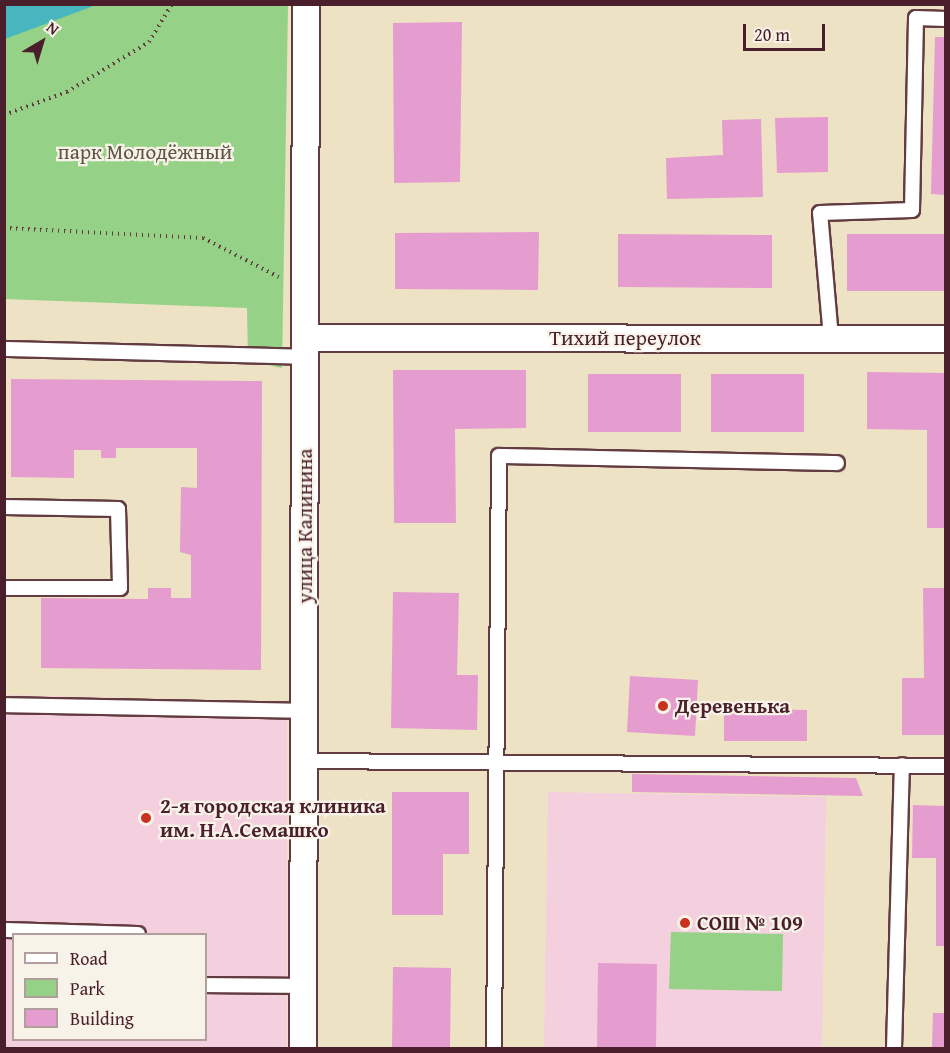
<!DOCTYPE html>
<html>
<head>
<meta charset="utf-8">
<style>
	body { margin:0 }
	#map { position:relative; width:950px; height:1053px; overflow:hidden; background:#eee2c4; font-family:"Gentium Book Plus",serif }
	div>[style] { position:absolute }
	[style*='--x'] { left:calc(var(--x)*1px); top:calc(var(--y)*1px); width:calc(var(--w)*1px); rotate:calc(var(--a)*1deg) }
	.built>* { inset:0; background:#f4cfdd }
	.green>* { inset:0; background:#95d186 }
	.water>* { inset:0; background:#47b6bf }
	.building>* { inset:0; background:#e59ccf }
	.path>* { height:4px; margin-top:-2px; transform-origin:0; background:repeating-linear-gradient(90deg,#633c42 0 1.5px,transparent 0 6px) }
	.roads { filter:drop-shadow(2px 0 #633c42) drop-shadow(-2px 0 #633c42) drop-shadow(0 2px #633c42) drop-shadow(0 -2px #633c42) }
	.service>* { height:14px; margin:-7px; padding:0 7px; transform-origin:7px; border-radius:7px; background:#fff }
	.minor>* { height:26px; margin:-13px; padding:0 13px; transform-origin:13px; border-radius:13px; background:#fff }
	.dots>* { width:16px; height:16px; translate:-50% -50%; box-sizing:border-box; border:3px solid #f7f3e8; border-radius:50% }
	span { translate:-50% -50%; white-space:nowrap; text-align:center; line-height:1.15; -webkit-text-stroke:4.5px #f7f3e8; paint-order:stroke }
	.park-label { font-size:21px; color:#605446 }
	.street-label { font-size:21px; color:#4a1f2b }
	.poi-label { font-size:21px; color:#4a1f2b; font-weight:700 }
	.left { translate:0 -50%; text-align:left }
	.frame { position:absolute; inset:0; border:6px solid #4a1f2b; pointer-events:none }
	.legend { position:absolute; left:12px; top:933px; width:195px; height:108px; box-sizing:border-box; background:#f7f3e8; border:2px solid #b29e9c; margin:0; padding:8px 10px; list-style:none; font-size:18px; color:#4a1f2b }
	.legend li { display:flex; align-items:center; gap:12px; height:30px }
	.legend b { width:30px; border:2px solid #b29e9c }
	.north { position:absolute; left:12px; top:12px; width:60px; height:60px; -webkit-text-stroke:4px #f7f3e8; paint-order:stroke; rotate:38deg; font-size:16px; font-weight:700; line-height:24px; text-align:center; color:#4a1f2b }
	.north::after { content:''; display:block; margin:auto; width:21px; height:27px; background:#4a1f2b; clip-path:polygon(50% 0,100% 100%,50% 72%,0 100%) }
	.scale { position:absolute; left:743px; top:24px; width:82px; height:27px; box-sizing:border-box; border:3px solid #4a1f2b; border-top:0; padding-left:8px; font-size:18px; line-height:21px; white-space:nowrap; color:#4a1f2b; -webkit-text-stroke:4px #f7f3e8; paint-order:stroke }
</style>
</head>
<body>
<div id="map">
	<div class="built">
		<div style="clip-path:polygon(evenodd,5px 695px,287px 702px,287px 1048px,5px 1048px,5px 695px,14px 934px,206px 934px,206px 1040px,14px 1040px,14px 934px)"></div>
		<div style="clip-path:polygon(548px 792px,826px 797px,822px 1048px,544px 1048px)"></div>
	</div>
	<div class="green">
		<div style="clip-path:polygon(5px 5px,288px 5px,282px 368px,248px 361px,247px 308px,5px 299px)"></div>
		<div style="clip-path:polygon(671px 932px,783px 934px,782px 991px,669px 989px)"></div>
	</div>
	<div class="water">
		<div style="clip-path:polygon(5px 4px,96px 4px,96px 5px,5px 39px)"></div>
	</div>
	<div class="building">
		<div style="clip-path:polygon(462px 22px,460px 182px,394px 183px,393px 23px)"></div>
		<div style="clip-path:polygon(935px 37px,946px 37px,946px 195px,931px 194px)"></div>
		<div style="clip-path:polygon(828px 117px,828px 172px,777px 173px,775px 118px)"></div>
		<div style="clip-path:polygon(761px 119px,763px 197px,667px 199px,666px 158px,723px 155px,722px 120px)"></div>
		<div style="clip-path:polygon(539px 232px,538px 290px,395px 289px,395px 233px)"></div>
		<div style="clip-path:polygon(618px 234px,772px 235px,772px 288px,618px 287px)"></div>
		<div style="clip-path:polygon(847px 234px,946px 234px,946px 291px,847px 291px)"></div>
		<div style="clip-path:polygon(393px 370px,526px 370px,526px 428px,455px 429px,456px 523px,394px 523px)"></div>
		<div style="clip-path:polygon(867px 372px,946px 373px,946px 528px,927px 528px,927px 430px,867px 429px)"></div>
		<div style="clip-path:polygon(588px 374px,681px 374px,681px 432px,588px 432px)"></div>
		<div style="clip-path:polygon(711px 374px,804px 374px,804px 432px,711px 432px)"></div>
		<div style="clip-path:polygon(11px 379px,262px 381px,261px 670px,41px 668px,41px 598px,148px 599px,148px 588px,171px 588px,171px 598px,191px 598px,191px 555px,180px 552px,181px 487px,197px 488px,197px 448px,116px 448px,116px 458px,101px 458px,101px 450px,74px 450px,74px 478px,11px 477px)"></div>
		<div style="clip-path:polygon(923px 588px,946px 588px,946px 735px,902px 735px,902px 678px,924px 678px)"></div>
		<div style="clip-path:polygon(393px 592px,459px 593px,457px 675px,478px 675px,477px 730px,391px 728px)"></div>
		<div style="clip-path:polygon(630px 676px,698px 680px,695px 736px,627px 732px)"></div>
		<div style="clip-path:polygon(724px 708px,807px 710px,807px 741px,724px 741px)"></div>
		<div style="clip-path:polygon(632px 774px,856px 778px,863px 796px,632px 792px)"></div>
		<div style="clip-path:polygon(392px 792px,469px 792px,469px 854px,443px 854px,443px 915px,392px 915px)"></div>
		<div style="clip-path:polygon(913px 805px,946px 806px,946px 946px,936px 946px,936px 858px,912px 858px)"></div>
		<div style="clip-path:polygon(598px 963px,657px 964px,656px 1048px,597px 1048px)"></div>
		<div style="clip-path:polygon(393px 967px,451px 968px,450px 1048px,392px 1048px)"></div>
		<div style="clip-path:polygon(933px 1013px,946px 1013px,946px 1048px,932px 1048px)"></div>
	</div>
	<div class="path">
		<div style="--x:4;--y:115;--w:67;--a:-20.1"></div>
		<div style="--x:67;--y:92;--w:96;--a:-31.4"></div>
		<div style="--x:149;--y:42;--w:44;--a:-58.8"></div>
		<div style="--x:4;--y:228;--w:199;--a:2.9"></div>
		<div style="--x:203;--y:238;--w:85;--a:27.2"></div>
	</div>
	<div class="roads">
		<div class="service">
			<div style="--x:831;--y:338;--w:125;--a:-95"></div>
			<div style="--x:820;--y:213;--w:92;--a:-1.9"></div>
			<div style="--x:912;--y:210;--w:192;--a:-88.8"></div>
			<div style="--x:916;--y:18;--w:30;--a:2"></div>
			<div style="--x:4;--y:349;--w:301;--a:1.5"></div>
			<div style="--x:4;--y:507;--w:114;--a:1"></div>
			<div style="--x:118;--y:509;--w:79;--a:88.5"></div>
			<div style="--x:120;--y:588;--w:116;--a:180"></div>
			<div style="--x:4;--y:705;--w:300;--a:1.1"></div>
			<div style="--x:304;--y:761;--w:642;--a:0.45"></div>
			<div style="--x:4;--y:930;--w:134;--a:1.7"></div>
			<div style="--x:206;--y:985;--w:97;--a:0.6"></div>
			<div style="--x:494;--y:1048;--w:592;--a:-89.52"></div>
			<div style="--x:499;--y:456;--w:338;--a:1.2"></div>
			<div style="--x:894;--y:1048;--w:283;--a:-88.4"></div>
		</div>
		<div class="minor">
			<div style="--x:305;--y:338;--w:641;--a:0.09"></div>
			<div style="--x:303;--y:1048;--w:1044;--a:-89.84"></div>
		</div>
	</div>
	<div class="dots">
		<div style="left:663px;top:706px;background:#c8321e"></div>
		<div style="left:146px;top:818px;background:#c8321e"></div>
		<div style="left:685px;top:923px;background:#c8321e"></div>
	</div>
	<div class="park-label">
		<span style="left:145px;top:152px">парк Молодёжный</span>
	</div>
	<div class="street-label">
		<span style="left:625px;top:338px">Тихий переулок</span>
		<span style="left:305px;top:526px;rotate:-90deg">улица Калинина</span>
	</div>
	<div class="poi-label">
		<span class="left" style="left:675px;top:706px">Деревенька</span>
		<span class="left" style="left:160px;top:818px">2-я городская клиника<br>им. Н.А.Семашко</span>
		<span class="left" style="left:697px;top:923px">СОШ № 109</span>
	</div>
	<div class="frame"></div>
	<ul class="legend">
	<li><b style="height:8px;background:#fff"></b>Road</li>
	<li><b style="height:16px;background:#95d186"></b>Park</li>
	<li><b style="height:16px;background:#e59ccf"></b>Building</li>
	</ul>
	<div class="north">N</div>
	<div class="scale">20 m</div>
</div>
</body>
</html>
